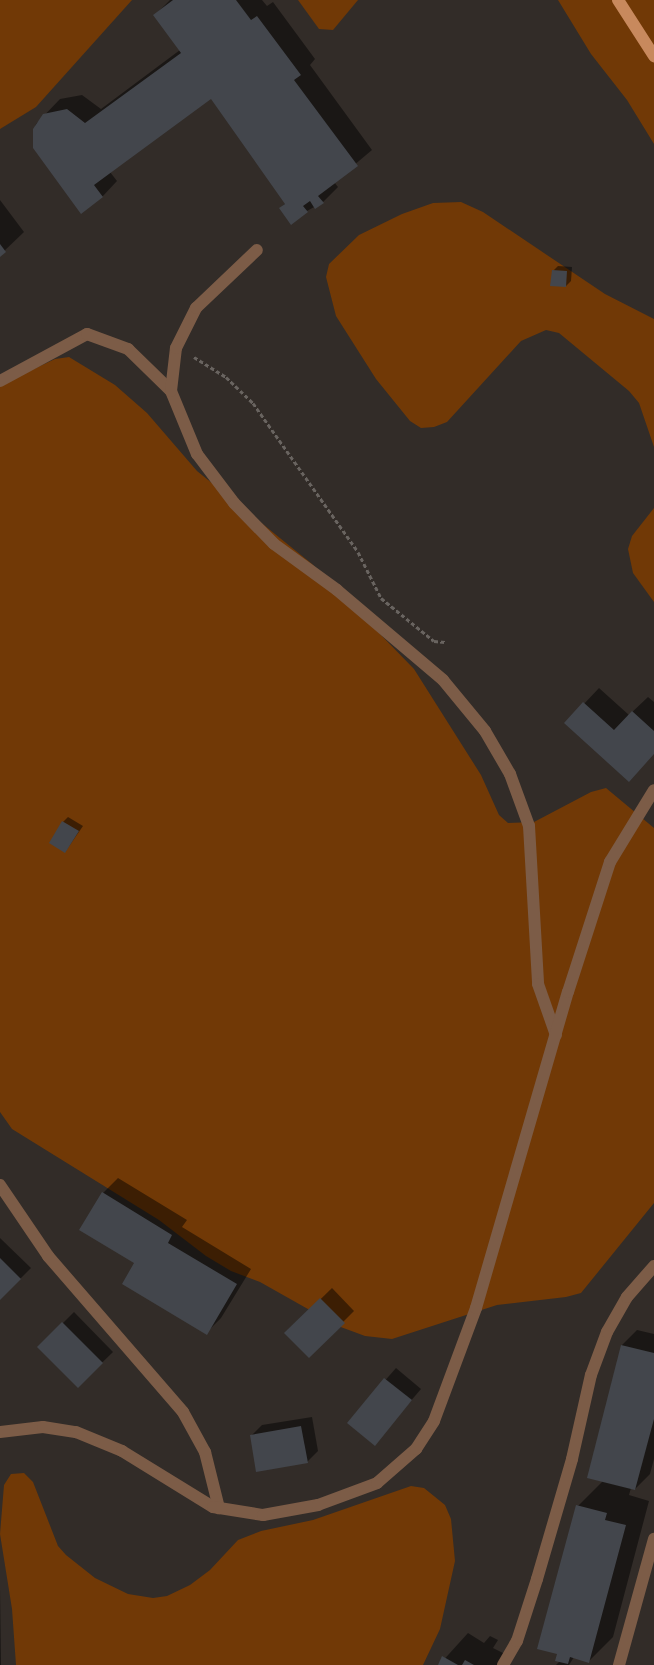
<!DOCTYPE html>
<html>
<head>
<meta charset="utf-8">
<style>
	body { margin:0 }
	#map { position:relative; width:654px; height:1665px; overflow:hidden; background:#322c28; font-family:Arial,sans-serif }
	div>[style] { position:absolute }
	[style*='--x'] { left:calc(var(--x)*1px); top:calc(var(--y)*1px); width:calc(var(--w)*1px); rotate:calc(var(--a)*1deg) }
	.green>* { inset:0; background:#713906 }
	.shadow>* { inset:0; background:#0007 }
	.building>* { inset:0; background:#43464c }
	.path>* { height:3px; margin-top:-1.5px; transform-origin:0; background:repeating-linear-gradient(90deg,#696460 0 4px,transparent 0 6.5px) }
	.lane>* { height:12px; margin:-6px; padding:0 6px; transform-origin:6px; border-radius:6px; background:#7c5c47 }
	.primary>* { height:12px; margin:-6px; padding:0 6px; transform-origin:6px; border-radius:6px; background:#c8895d }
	span { translate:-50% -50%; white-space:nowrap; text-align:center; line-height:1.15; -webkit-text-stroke:5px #181513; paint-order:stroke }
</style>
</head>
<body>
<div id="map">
	<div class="green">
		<div style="clip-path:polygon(0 0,132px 0,36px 107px,0 129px)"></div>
		<div style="clip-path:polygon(298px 0,358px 0,333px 30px,319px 29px)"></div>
		<div style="clip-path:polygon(558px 0,654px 0,654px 144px,627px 100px,591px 54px)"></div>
		<div style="clip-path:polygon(461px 202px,483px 212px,605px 294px,654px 319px,654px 447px,639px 403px,629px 391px,559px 333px,546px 330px,521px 341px,447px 422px,434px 427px,421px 428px,410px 421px,376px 379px,336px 316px,326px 277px,329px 264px,359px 235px,402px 214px,433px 203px)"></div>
		<div style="clip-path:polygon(69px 357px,115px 385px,147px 413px,197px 471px,312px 564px,414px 669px,481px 775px,499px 815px,508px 823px,534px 822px,591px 792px,606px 788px,654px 828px,654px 1203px,581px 1293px,566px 1297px,497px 1305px,392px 1339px,365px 1336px,338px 1326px,260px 1282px,231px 1271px,206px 1256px,159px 1220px,12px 1129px,0 1112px,0 385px,55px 359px)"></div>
		<div style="clip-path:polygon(654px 508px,654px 602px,633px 573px,628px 549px,632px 536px)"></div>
		<div style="clip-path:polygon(24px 1473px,33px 1482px,58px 1546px,66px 1555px,95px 1578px,128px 1594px,153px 1598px,167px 1596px,190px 1585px,210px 1570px,238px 1540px,261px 1531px,313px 1520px,411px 1486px,424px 1488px,445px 1505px,451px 1519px,455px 1561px,440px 1629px,423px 1665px,16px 1665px,12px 1609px,0 1534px,4px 1485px,11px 1474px)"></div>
	</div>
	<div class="shadow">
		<div style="clip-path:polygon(170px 0,262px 0,267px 6px,273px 2px,315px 59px,310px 65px,372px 150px,334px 182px,338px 187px,323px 202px,307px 211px,280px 208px,286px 203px,211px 98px,110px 172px,117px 181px,102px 197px,37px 153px,33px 135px,36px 124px,60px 99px,82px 95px,101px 109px,180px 50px,155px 15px)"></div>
		<div style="clip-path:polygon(0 200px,24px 232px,0 255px)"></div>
		<div style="clip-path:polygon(558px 266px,572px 267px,571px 281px,566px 286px,553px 271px)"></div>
		<div style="clip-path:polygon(599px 688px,629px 715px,648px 697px,654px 702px,654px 754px,566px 723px)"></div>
		<div style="clip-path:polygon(68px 817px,83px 826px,65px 852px,63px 822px)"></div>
		<div style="clip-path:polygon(118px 1178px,187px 1220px,182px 1227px,251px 1269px,221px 1318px,206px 1333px,136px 1263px,103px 1193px)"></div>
		<div style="clip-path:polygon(0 1238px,31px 1268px,0 1299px)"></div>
		<div style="clip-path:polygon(332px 1288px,354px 1311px,309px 1356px,286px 1333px)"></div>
		<div style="clip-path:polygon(74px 1312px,113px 1352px,78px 1386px,39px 1347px)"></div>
		<div style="clip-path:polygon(637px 1330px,654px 1334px,654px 1459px,650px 1474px,635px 1489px,631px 1488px,629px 1495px,649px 1501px,613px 1637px,589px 1661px,574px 1657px,569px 1665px,556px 1665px,560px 1661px,578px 1506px,603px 1481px,588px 1477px,622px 1345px)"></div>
		<div style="clip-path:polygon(396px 1368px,421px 1389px,374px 1444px,348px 1423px)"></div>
		<div style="clip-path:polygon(312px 1417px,318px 1451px,307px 1462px,251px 1436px,262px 1425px)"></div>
		<div style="clip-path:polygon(0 1588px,1px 1665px,0 1665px)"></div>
		<div style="clip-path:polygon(468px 1633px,484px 1643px,490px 1636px,498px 1640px,493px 1648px,513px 1658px,509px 1665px,439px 1665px)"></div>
	</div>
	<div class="building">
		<div style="clip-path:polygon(173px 0,236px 0,251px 20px,257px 16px,301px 75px,294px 80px,358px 166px,318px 196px,324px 203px,315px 209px,310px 201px,303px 206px,308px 212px,291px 225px,279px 208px,285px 204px,211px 99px,94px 185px,103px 197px,81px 214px,33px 148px,33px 129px,43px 114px,67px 109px,85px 123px,181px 53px,153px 15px)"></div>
		<div style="clip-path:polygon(0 244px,6px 252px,0 257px)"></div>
		<div style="clip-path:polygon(552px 270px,567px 271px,566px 287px,550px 286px)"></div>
		<div style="clip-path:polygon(583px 702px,614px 730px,632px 711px,654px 731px,654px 754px,629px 782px,564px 723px)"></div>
		<div style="clip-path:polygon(62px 821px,79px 831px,65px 853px,49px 843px)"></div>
		<div style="clip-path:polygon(102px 1192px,172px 1235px,168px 1243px,237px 1284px,207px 1335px,122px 1284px,134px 1263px,79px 1230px)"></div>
		<div style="clip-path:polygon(0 1258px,21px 1279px,0 1300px)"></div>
		<div style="clip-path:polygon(320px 1298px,345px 1323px,309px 1358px,284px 1333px)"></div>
		<div style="clip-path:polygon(62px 1322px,103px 1363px,78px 1388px,37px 1347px)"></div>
		<div style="clip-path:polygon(621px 1345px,654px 1353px,654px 1419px,635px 1490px,587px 1478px)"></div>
		<div style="clip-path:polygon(384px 1378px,412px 1400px,375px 1446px,347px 1423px)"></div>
		<div style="clip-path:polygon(301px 1426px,308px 1463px,256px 1472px,250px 1435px)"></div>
		<div style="clip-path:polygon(576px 1505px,607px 1513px,605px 1520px,626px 1525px,589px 1663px,570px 1657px,568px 1664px,555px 1661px,557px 1654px,537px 1649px)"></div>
		<div style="clip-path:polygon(442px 1656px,458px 1665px,438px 1665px)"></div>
		<div style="clip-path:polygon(465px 1660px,474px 1665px,462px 1665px)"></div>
	</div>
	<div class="path">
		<div style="--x:194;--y:357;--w:38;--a:32"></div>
		<div style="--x:226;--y:377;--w:37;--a:44"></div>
		<div style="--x:253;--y:403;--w:182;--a:54.8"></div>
		<div style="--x:358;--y:552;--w:51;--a:63.4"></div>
		<div style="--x:381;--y:598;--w:68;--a:39.1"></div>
		<div style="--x:434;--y:641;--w:11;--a:5"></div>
	</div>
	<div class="lane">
		<div style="--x:0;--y:381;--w:99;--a:-28.4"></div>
		<div style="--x:87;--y:334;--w:44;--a:20.1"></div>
		<div style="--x:128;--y:349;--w:60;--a:44.3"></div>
		<div style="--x:171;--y:391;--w:68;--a:67.6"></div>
		<div style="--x:197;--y:454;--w:61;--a:52.9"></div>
		<div style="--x:234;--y:503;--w:57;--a:45.7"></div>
		<div style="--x:274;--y:544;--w:78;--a:36.1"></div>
		<div style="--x:337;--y:590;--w:139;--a:40.3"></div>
		<div style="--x:443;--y:680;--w:66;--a:50.5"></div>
		<div style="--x:485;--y:731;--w:50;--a:59.8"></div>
		<div style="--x:510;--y:774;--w:55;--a:69.9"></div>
		<div style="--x:529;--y:826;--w:158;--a:86.7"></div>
		<div style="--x:538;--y:984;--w:54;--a:70.6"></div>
		<div style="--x:171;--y:391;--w:43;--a:-83.4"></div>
		<div style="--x:176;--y:348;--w:45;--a:-63.4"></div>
		<div style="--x:196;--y:308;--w:84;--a:-43.6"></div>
		<div style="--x:0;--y:1185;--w:86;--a:55.9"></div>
		<div style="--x:48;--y:1256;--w:206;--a:49.1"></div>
		<div style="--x:183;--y:1412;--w:46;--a:61.2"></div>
		<div style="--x:205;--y:1452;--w:58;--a:76"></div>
		<div style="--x:0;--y:1432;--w:43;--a:-6.6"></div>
		<div style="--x:43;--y:1427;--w:33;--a:9"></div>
		<div style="--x:76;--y:1432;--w:50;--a:22.4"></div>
		<div style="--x:122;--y:1451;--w:107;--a:31.6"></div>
		<div style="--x:213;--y:1507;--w:51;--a:9.1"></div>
		<div style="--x:263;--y:1515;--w:56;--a:-10.3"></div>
		<div style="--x:318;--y:1505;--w:63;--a:-20.4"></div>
		<div style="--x:377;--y:1483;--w:52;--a:-41.1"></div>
		<div style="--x:416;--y:1449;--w:33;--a:-57"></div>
		<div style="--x:434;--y:1421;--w:121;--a:-69.6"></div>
		<div style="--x:476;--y:1308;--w:329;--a:-73.8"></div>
		<div style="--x:568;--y:992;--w:137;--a:-72.1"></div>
		<div style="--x:610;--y:862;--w:84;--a:-58.6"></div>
		<div style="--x:503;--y:1665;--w:28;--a:-60"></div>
		<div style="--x:517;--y:1641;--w:65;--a:-72.1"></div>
		<div style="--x:537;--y:1579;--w:125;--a:-73.7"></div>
		<div style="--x:572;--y:1459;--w:86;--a:-77.3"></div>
		<div style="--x:591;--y:1375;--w:46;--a:-69.6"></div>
		<div style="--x:607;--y:1332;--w:40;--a:-60.3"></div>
		<div style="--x:627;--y:1297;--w:41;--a:-48.9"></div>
		<div style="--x:619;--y:1665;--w:131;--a:-74.5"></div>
	</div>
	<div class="primary">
		<div style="--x:618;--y:0;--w:67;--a:57.3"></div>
	</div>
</div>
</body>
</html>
